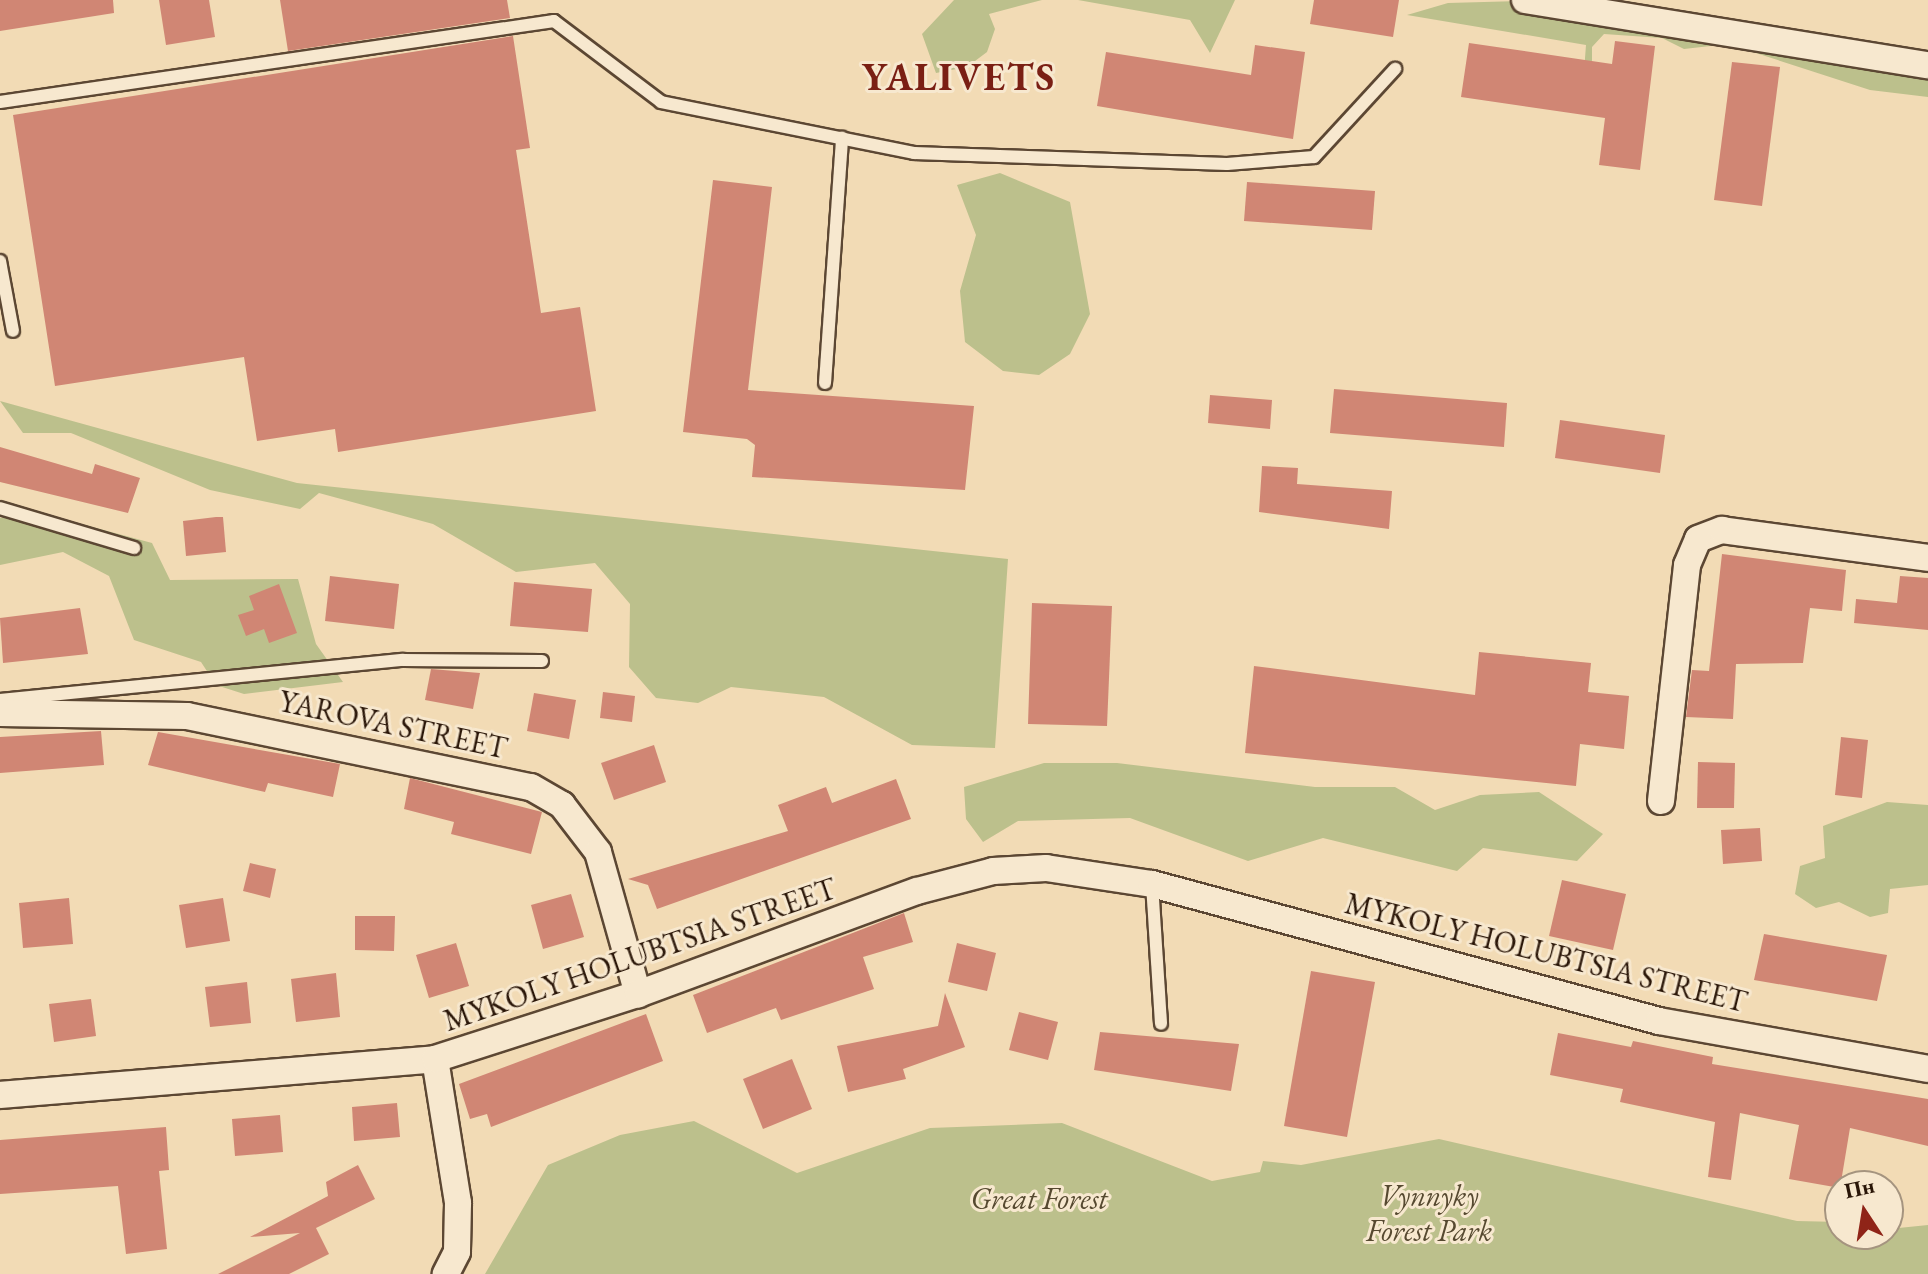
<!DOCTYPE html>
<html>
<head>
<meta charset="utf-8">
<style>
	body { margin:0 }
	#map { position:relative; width:1928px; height:1274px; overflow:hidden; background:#f2dbb5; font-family:"EB Garamond",serif }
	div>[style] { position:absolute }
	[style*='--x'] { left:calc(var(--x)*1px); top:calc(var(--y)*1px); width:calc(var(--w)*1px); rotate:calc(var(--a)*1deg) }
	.green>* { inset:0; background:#bcc08c }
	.building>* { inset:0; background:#d08674 }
	.roads { filter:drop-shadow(2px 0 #5c4733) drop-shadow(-2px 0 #5c4733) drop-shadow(0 2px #5c4733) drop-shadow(0 -2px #5c4733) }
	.lane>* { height:12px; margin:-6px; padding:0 6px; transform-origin:6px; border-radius:6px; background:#f7e8cf }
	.street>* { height:26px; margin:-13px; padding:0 13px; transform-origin:13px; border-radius:13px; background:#f7e8cf }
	span { translate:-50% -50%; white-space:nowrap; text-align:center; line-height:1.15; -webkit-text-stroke:6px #f7e8cf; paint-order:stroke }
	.street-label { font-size:30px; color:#2a1608 }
	.park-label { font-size:30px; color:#564930; font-style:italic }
	.district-label { font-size:38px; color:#7a1f14; font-weight:700; letter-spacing:2px }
	.north { position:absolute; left:1824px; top:1170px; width:80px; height:80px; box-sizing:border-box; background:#f7e8cf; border:2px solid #a5947f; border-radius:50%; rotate:348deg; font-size:22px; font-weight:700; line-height:32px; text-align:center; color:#2a1608 }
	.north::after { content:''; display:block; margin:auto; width:28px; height:36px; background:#8f2418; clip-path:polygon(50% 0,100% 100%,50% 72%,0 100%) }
</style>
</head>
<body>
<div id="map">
	<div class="green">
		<div style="clip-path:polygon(954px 0,1042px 0,989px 14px,995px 29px,987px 52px,967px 67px,936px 73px,922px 34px)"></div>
		<div style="clip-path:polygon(1078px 0,1235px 0,1210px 53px,1190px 20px)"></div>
		<div style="clip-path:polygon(1520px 1px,1928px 66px,1928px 97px,1870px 90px,1728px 44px,1684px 49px,1662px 38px,1604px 34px,1592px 47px,1592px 69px,1584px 71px,1586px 45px,1407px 15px,1448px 3px)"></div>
		<div style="clip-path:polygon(1000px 173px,1070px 202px,1090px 314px,1070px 354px,1039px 375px,1003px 371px,965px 342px,960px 291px,976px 235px,957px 185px)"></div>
		<div style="clip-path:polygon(0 401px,297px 483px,1008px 559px,995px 748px,912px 745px,824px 697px,731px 687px,698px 703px,656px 698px,629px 667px,630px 604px,595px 563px,516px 572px,433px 524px,319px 493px,300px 509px,210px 490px,71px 433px,23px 433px)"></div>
		<div style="clip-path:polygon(37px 512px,152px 543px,170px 580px,298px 579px,316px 644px,343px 682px,244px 694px,216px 685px,201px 662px,134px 640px,109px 576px,63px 552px,0 565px,0 518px)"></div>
		<div style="clip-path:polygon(1044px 763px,1117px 763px,1315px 787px,1395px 787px,1435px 810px,1480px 795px,1539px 792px,1603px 834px,1577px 861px,1483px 848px,1457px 871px,1323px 838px,1248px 861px,1130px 818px,1018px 821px,983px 842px,966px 819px,964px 787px)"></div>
		<div style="clip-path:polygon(1887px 802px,1928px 805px,1928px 885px,1890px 889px,1888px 913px,1870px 917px,1839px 902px,1816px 908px,1795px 894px,1800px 866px,1825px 858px,1823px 826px)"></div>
		<div style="clip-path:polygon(694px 1121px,797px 1173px,930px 1128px,1062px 1123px,1212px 1181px,1260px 1172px,1263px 1161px,1301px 1165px,1439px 1139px,1797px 1221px,1840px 1222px,1840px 1234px,1928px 1225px,1928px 1274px,485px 1274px,548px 1165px,620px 1135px)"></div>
	</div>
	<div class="building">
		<div style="clip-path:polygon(0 0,113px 0,114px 13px,0 31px)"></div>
		<div style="clip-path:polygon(159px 0,209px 0,215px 37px,166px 45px)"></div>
		<div style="clip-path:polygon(280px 0,507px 0,510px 18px,288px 51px)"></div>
		<div style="clip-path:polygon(1314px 0,1399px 0,1393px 37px,1310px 24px)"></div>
		<div style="clip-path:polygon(513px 36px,530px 148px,516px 150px,541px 313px,580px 307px,596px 411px,338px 452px,335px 429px,257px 441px,244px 357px,55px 386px,13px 115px)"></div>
		<div style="clip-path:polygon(1615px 41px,1655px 46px,1640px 170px,1599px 165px,1605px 118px,1461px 97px,1469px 43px,1612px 64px)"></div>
		<div style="clip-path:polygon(1255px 45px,1305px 52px,1293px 139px,1097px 106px,1106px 52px,1251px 75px)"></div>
		<div style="clip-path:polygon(1732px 62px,1780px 67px,1762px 206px,1714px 200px)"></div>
		<div style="clip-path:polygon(713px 180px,772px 187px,748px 390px,974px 406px,965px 490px,752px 477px,755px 445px,747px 439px,683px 432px)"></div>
		<div style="clip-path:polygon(1247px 182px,1375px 191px,1372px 230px,1244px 221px)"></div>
		<div style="clip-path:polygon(1334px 389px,1507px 403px,1504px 447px,1330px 433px)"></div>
		<div style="clip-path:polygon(1210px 395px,1272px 400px,1270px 429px,1208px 423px)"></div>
		<div style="clip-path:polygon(1560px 420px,1665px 435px,1660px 473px,1555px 458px)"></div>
		<div style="clip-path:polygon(0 447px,92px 474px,95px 464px,140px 478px,128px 513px,0 482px)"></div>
		<div style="clip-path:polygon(1262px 466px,1298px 468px,1297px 484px,1392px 491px,1389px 529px,1259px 512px)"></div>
		<div style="clip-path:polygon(216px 517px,223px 517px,226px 552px,186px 556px,183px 521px)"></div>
		<div style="clip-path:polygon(1722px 554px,1846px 570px,1842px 611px,1810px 608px,1803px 663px,1736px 664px,1733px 719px,1686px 717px,1692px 670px,1709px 671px)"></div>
		<div style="clip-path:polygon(330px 576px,399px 584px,394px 629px,325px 621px)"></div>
		<div style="clip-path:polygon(1900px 576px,1928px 578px,1928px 630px,1854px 623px,1856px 599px,1897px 603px)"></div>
		<div style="clip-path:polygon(514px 582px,592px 589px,588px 632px,510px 626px)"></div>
		<div style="clip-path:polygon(279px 584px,297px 633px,269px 643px,264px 629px,246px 636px,238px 615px,254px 610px,249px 596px)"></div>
		<div style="clip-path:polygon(1032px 603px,1112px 606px,1107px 726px,1028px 724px)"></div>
		<div style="clip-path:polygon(80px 608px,88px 654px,3px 663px,0 618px)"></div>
		<div style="clip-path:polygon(1479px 652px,1591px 663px,1588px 692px,1629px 696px,1624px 749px,1580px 744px,1576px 786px,1245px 753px,1254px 666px,1475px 695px)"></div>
		<div style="clip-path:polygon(431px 669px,480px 673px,473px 709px,425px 700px)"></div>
		<div style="clip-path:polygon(603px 692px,635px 696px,632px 722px,600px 718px)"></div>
		<div style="clip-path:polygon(534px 693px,576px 700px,569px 739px,527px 731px)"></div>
		<div style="clip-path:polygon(101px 731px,104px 765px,0 773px,0 737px)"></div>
		<div style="clip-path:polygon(158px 732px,340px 764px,333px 797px,268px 783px,265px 792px,148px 765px)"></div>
		<div style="clip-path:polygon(1841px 737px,1868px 740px,1862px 798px,1835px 795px)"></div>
		<div style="clip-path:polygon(654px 745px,666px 782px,614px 800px,601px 763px)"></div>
		<div style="clip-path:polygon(1698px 762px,1735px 763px,1734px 808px,1697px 808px)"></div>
		<div style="clip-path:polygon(410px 778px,542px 812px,531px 854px,451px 834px,454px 822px,404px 809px)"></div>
		<div style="clip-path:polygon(896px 779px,911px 819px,657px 909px,648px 885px,628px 879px,788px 831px,778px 805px,826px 787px,832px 803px)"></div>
		<div style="clip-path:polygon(1760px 828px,1762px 861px,1723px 864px,1721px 830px)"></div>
		<div style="clip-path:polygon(250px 863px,276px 869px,270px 898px,243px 891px)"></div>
		<div style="clip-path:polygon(1562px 880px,1626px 894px,1613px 950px,1549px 936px)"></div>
		<div style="clip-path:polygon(571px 894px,584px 937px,543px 949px,531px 905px)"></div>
		<div style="clip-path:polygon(69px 898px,73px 944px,23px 948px,19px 903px)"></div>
		<div style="clip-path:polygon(223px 898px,230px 941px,186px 948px,179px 905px)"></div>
		<div style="clip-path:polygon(904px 913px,913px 942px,863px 957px,874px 989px,781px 1020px,776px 1008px,707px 1033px,693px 995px)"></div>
		<div style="clip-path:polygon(355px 916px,395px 916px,394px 951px,355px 950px)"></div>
		<div style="clip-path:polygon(1764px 934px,1887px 955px,1877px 1001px,1754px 980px)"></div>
		<div style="clip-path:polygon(456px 943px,469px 986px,429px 998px,416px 955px)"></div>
		<div style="clip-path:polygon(957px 943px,996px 953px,987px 991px,948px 982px)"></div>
		<div style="clip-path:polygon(1311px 971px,1375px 982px,1347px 1137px,1284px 1126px)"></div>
		<div style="clip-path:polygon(336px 973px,340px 1017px,296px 1022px,291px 979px)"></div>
		<div style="clip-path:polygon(247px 982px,251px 1023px,210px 1027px,205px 987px)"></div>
		<div style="clip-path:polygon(945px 993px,965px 1047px,903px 1069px,906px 1079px,848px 1092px,837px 1046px,938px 1026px)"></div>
		<div style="clip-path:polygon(91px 999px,96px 1036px,54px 1042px,49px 1004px)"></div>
		<div style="clip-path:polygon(1019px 1012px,1058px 1022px,1048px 1060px,1009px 1050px)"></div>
		<div style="clip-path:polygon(646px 1014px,663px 1061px,491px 1127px,487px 1114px,470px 1119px,459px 1084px)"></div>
		<div style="clip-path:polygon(1100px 1032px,1239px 1044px,1231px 1091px,1094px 1070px)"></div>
		<div style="clip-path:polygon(1558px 1033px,1631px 1047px,1633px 1041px,1713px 1057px,1712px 1064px,1928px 1099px,1928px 1146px,1850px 1128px,1840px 1188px,1789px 1179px,1799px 1125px,1740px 1113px,1731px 1180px,1708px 1177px,1715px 1122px,1620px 1102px,1623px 1089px,1550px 1075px)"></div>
		<div style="clip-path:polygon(792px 1059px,812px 1109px,763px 1129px,743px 1079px)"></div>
		<div style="clip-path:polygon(397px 1103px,400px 1137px,354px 1141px,352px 1107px)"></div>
		<div style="clip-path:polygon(280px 1115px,283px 1152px,235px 1156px,232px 1119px)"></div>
		<div style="clip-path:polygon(166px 1127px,169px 1170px,159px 1171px,167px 1249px,126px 1254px,118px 1186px,0 1194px,0 1140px)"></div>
		<div style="clip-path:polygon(358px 1165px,375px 1199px,316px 1228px,329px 1254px,289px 1274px,218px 1274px,300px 1233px,250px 1237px,328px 1196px,326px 1182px)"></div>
	</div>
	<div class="roads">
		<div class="lane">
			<div style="--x:0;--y:102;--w:560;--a:-8.32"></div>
			<div style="--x:554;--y:21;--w:134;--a:37.1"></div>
			<div style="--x:661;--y:102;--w:258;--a:11.4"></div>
			<div style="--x:914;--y:153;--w:313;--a:2"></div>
			<div style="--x:1227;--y:164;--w:87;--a:-4.6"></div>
			<div style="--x:1314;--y:157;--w:120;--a:-47.4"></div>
			<div style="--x:0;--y:261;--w:71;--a:79.5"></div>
			<div style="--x:825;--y:383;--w:246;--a:-86"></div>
			<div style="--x:0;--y:508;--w:140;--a:16.6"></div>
			<div style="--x:0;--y:700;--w:405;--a:-5.7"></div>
			<div style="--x:403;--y:660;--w:139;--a:0.4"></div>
			<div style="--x:1152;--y:884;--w:140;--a:86.3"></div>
		</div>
		<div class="street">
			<div style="--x:1525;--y:0;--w:408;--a:9.2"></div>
			<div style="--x:0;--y:713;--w:187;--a:0.9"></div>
			<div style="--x:187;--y:716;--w:351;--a:11.7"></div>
			<div style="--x:531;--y:787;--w:36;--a:30"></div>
			<div style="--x:562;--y:805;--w:59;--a:52.5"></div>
			<div style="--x:598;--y:852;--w:148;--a:74.3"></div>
			<div style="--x:1661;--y:801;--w:237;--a:-83.7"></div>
			<div style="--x:1687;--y:565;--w:28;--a:-67"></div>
			<div style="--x:1698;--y:539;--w:26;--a:-21"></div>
			<div style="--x:1722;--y:530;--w:208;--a:7.7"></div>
			<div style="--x:435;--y:1059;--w:146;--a:80.9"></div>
			<div style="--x:458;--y:1203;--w:49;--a:91.2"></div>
			<div style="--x:457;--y:1252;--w:25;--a:117"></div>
			<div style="--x:0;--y:1095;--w:436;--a:-4.7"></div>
			<div style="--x:435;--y:1059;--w:213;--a:-17.8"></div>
			<div style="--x:638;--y:994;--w:297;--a:-20.3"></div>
			<div style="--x:917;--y:891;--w:79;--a:-14.7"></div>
			<div style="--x:993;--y:871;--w:53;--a:-3.2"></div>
			<div style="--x:1046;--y:868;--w:107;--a:8.6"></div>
			<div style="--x:1152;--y:884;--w:525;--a:15.12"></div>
			<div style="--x:1659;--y:1021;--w:273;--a:10.1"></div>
		</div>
	</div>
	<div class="street-label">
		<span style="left:393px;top:725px;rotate:12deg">YAROVA STREET</span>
		<span style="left:1546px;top:953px;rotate:14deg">MYKOLY HOLUBTSIA STREET</span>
		<span style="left:640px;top:955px;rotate:-19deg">MYKOLY HOLUBTSIA STREET</span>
	</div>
	<div class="park-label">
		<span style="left:1429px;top:1213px">Vynnyky<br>Forest Park</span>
		<span style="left:1039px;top:1199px">Great Forest</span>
	</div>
	<div class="district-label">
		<span style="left:959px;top:77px">YALIVETS</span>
	</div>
	<div class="north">Пн</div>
</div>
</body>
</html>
